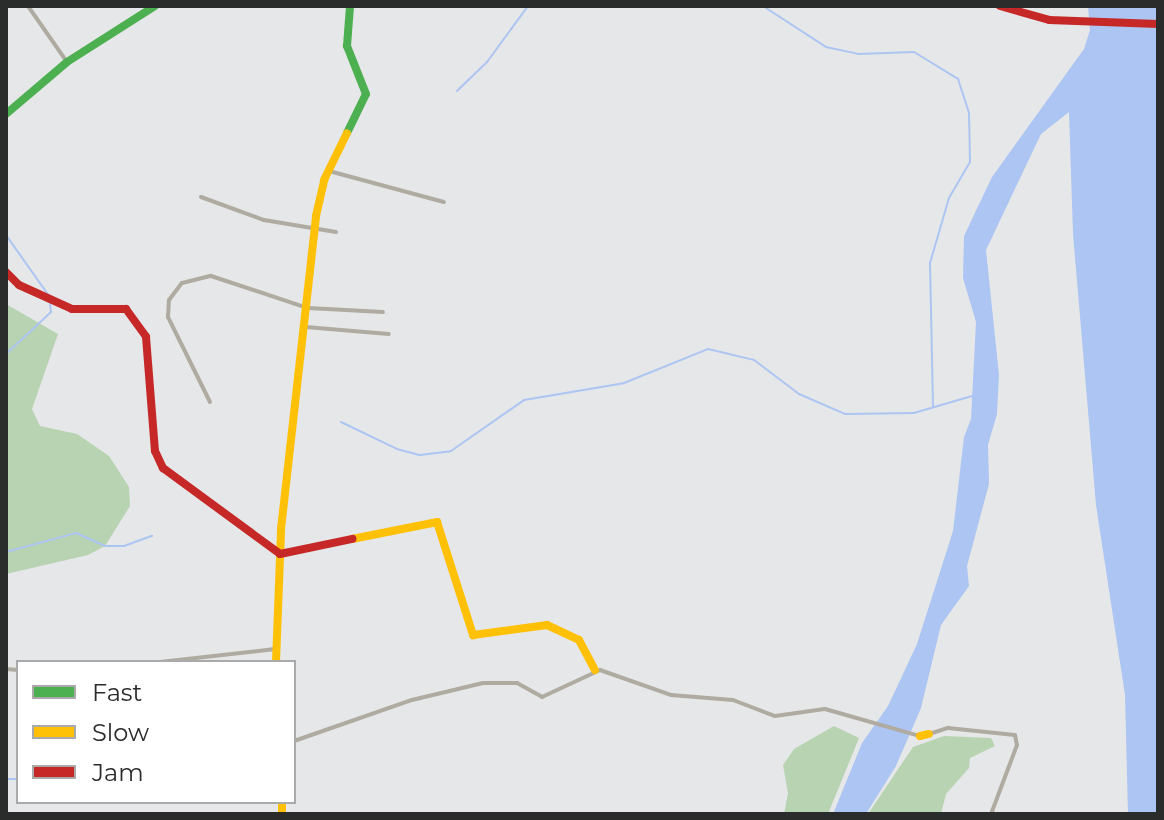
<!DOCTYPE html>
<html>
<head>
<meta charset="utf-8">
<style>
	body { margin:0 }
	#map { position:relative; width:1164px; height:820px; overflow:hidden; background:#e6e7e8; font-family:Montserrat,sans-serif }
	div>[style] { position:absolute }
	[style*='--x'] { left:calc(var(--x)*1px); top:calc(var(--y)*1px); width:calc(var(--w)*1px); rotate:calc(var(--a)*1deg) }
	.forest>* { inset:0; background:#b7d3b2 }
	.water>* { inset:0; background:#adc5f2 }
	.stream>* { height:2px; margin:-1px; padding:0 1px; transform-origin:1px; border-radius:1px; background:#adc5f2 }
	.street>* { height:4px; margin:-2px; padding:0 2px; transform-origin:2px; border-radius:2px; background:#afaba1 }
	.fast>* { height:8px; margin:-4px; padding:0 4px; transform-origin:4px; border-radius:4px; background:#4caf50 }
	.slow>* { height:8px; margin:-4px; padding:0 4px; transform-origin:4px; border-radius:4px; background:#ffc107 }
	.jam>* { height:8px; margin:-4px; padding:0 4px; transform-origin:4px; border-radius:4px; background:#c62828 }
	span { translate:-50% -50%; white-space:nowrap; text-align:center; line-height:1.15; -webkit-text-stroke:6px #fff; paint-order:stroke }
	.frame { position:absolute; inset:0; border:8px solid #2a2b2b; pointer-events:none }
	.legend { position:absolute; left:16px; top:660px; width:280px; height:144px; box-sizing:border-box; background:#fff; border:2px solid #aaa; margin:0; padding:10px 14px; list-style:none; font-size:24px; color:#2a2b2b }
	.legend li { display:flex; align-items:center; gap:16px; height:40px }
	.legend b { width:40px; border:2px solid #aaa }
</style>
</head>
<body>
<div id="map">
	<div class="forest">
		<div style="clip-path:polygon(6px 304px,58px 334px,32px 409px,40px 426px,77px 434px,109px 456px,129px 487px,130px 506px,105px 546px,88px 555px,6px 574px)"></div>
		<div style="clip-path:polygon(834px 726px,859px 738px,828px 814px,784px 814px,788px 793px,783px 765px,794px 749px)"></div>
		<div style="clip-path:polygon(944px 736px,991px 738px,995px 746px,970px 758px,969px 768px,946px 794px,941px 814px,868px 814px,913px 747px)"></div>
	</div>
	<div class="water">
		<div style="clip-path:polygon(1088px 6px,1158px 6px,1158px 814px,1128px 814px,1125px 695px,1096px 505px,1073px 234px,1069px 112px,1041px 134px,986px 250px,999px 375px,997px 414px,988px 445px,989px 484px,967px 566px,969px 586px,941px 625px,921px 708px,896px 766px,866px 814px,833px 814px,862px 743px,888px 706px,917px 644px,953px 531px,964px 437px,971px 419px,976px 322px,963px 278px,964px 236px,992px 177px,1084px 49px,1090px 30px)"></div>
	</div>
	<div class="stream">
		<div style="--x:763;--y:6;--w:75;--a:33.1"></div>
		<div style="--x:826;--y:47;--w:33;--a:12"></div>
		<div style="--x:858;--y:54;--w:56;--a:-2"></div>
		<div style="--x:914;--y:52;--w:52;--a:31.5"></div>
		<div style="--x:958;--y:79;--w:36;--a:72"></div>
		<div style="--x:969;--y:113;--w:49;--a:88.8"></div>
		<div style="--x:970;--y:162;--w:42;--a:120.3"></div>
		<div style="--x:949;--y:198;--w:68;--a:106.3"></div>
		<div style="--x:930;--y:263;--w:144;--a:88.8"></div>
		<div style="--x:457;--y:91;--w:42;--a:-44"></div>
		<div style="--x:487;--y:62;--w:69;--a:-53.8"></div>
		<div style="--x:6;--y:235;--w:75;--a:54.8"></div>
		<div style="--x:6;--y:354;--w:62;--a:-43"></div>
		<div style="--x:51;--y:312;--w:10;--a:-96"></div>
		<div style="--x:341;--y:422;--w:62;--a:25.7"></div>
		<div style="--x:397;--y:449;--w:24;--a:15"></div>
		<div style="--x:420;--y:455;--w:31;--a:-7"></div>
		<div style="--x:451;--y:451;--w:89;--a:-34.9"></div>
		<div style="--x:524;--y:400;--w:101;--a:-9.6"></div>
		<div style="--x:624;--y:383;--w:91;--a:-22"></div>
		<div style="--x:708;--y:349;--w:47;--a:13.4"></div>
		<div style="--x:754;--y:360;--w:56;--a:37.1"></div>
		<div style="--x:799;--y:394;--w:50;--a:23.5"></div>
		<div style="--x:845;--y:414;--w:69;--a:-0.8"></div>
		<div style="--x:914;--y:413;--w:64;--a:-16.4"></div>
		<div style="--x:6;--y:552;--w:73;--a:-15.2"></div>
		<div style="--x:76;--y:533;--w:32;--a:24"></div>
		<div style="--x:105;--y:546;--w:19;--a:0"></div>
		<div style="--x:124;--y:546;--w:30;--a:-20"></div>
		<div style="--x:6;--y:779;--w:12;--a:0"></div>
	</div>
	<div class="street">
		<div style="--x:28;--y:6;--w:68;--a:55.1"></div>
		<div style="--x:329;--y:171;--w:119;--a:15.1"></div>
		<div style="--x:201;--y:197;--w:67;--a:20.1"></div>
		<div style="--x:264;--y:220;--w:73;--a:9.5"></div>
		<div style="--x:306;--y:327;--w:83;--a:4.8"></div>
		<div style="--x:210;--y:402;--w:95;--a:-116.3"></div>
		<div style="--x:168;--y:317;--w:17;--a:-87"></div>
		<div style="--x:169;--y:300;--w:21;--a:-53"></div>
		<div style="--x:182;--y:283;--w:30;--a:-14"></div>
		<div style="--x:211;--y:276;--w:102;--a:18.3"></div>
		<div style="--x:308;--y:308;--w:75;--a:3.1"></div>
		<div style="--x:160;--y:662;--w:116;--a:-6.4"></div>
		<div style="--x:6;--y:669;--w:12;--a:5"></div>
		<div style="--x:929;--y:734;--w:20;--a:-18"></div>
		<div style="--x:948;--y:728;--w:67;--a:6"></div>
		<div style="--x:1015;--y:735;--w:10;--a:79"></div>
		<div style="--x:1017;--y:745;--w:74;--a:110.6"></div>
		<div style="--x:294;--y:741;--w:125;--a:-19.2"></div>
		<div style="--x:412;--y:700;--w:73;--a:-13.5"></div>
		<div style="--x:483;--y:683;--w:34;--a:0"></div>
		<div style="--x:517;--y:683;--w:29;--a:29"></div>
		<div style="--x:542;--y:697;--w:64;--a:-25"></div>
		<div style="--x:600;--y:670;--w:75;--a:19.4"></div>
		<div style="--x:671;--y:695;--w:62;--a:4.6"></div>
		<div style="--x:733;--y:700;--w:45;--a:20.9"></div>
		<div style="--x:775;--y:716;--w:50;--a:-8"></div>
		<div style="--x:825;--y:709;--w:99;--a:15.9"></div>
	</div>
	<div class="fast">
		<div style="--x:6;--y:114;--w:80;--a:-40.4"></div>
		<div style="--x:67;--y:62;--w:104;--a:-32.5"></div>
		<div style="--x:347;--y:133;--w:43;--a:-64"></div>
		<div style="--x:366;--y:94;--w:52;--a:-111.6"></div>
		<div style="--x:347;--y:46;--w:40;--a:-85.7"></div>
	</div>
	<div class="slow">
		<div style="--x:352;--y:539;--w:87;--a:-11.3"></div>
		<div style="--x:437;--y:522;--w:119;--a:72.3"></div>
		<div style="--x:473;--y:635;--w:75;--a:-7.7"></div>
		<div style="--x:547;--y:625;--w:35;--a:25"></div>
		<div style="--x:579;--y:640;--w:34;--a:62"></div>
		<div style="--x:276;--y:662;--w:133;--a:-87.8"></div>
		<div style="--x:281;--y:529;--w:315;--a:-83.6"></div>
		<div style="--x:316;--y:216;--w:37;--a:-77"></div>
		<div style="--x:324;--y:180;--w:52;--a:-63.9"></div>
		<div style="--x:920;--y:736;--w:9;--a:-13"></div>
		<div style="--x:282;--y:802;--w:12;--a:90"></div>
	</div>
	<div class="jam">
		<div style="--x:1000;--y:6;--w:51;--a:15.9"></div>
		<div style="--x:1049;--y:20;--w:109;--a:2.1"></div>
		<div style="--x:6;--y:272;--w:18;--a:45"></div>
		<div style="--x:19;--y:285;--w:58;--a:24.4"></div>
		<div style="--x:72;--y:309;--w:54;--a:0"></div>
		<div style="--x:126;--y:309;--w:34;--a:54"></div>
		<div style="--x:146;--y:337;--w:114;--a:85.5"></div>
		<div style="--x:155;--y:451;--w:19;--a:65"></div>
		<div style="--x:163;--y:468;--w:145;--a:36.3"></div>
		<div style="--x:280;--y:554;--w:74;--a:-11.8"></div>
	</div>
	<div class="frame"></div>
	<ul class="legend">
	<li><b style="height:10px;background:#4caf50"></b>Fast</li>
	<li><b style="height:10px;background:#ffc107"></b>Slow</li>
	<li><b style="height:10px;background:#c62828"></b>Jam</li>
	</ul>
</div>
</body>
</html>
